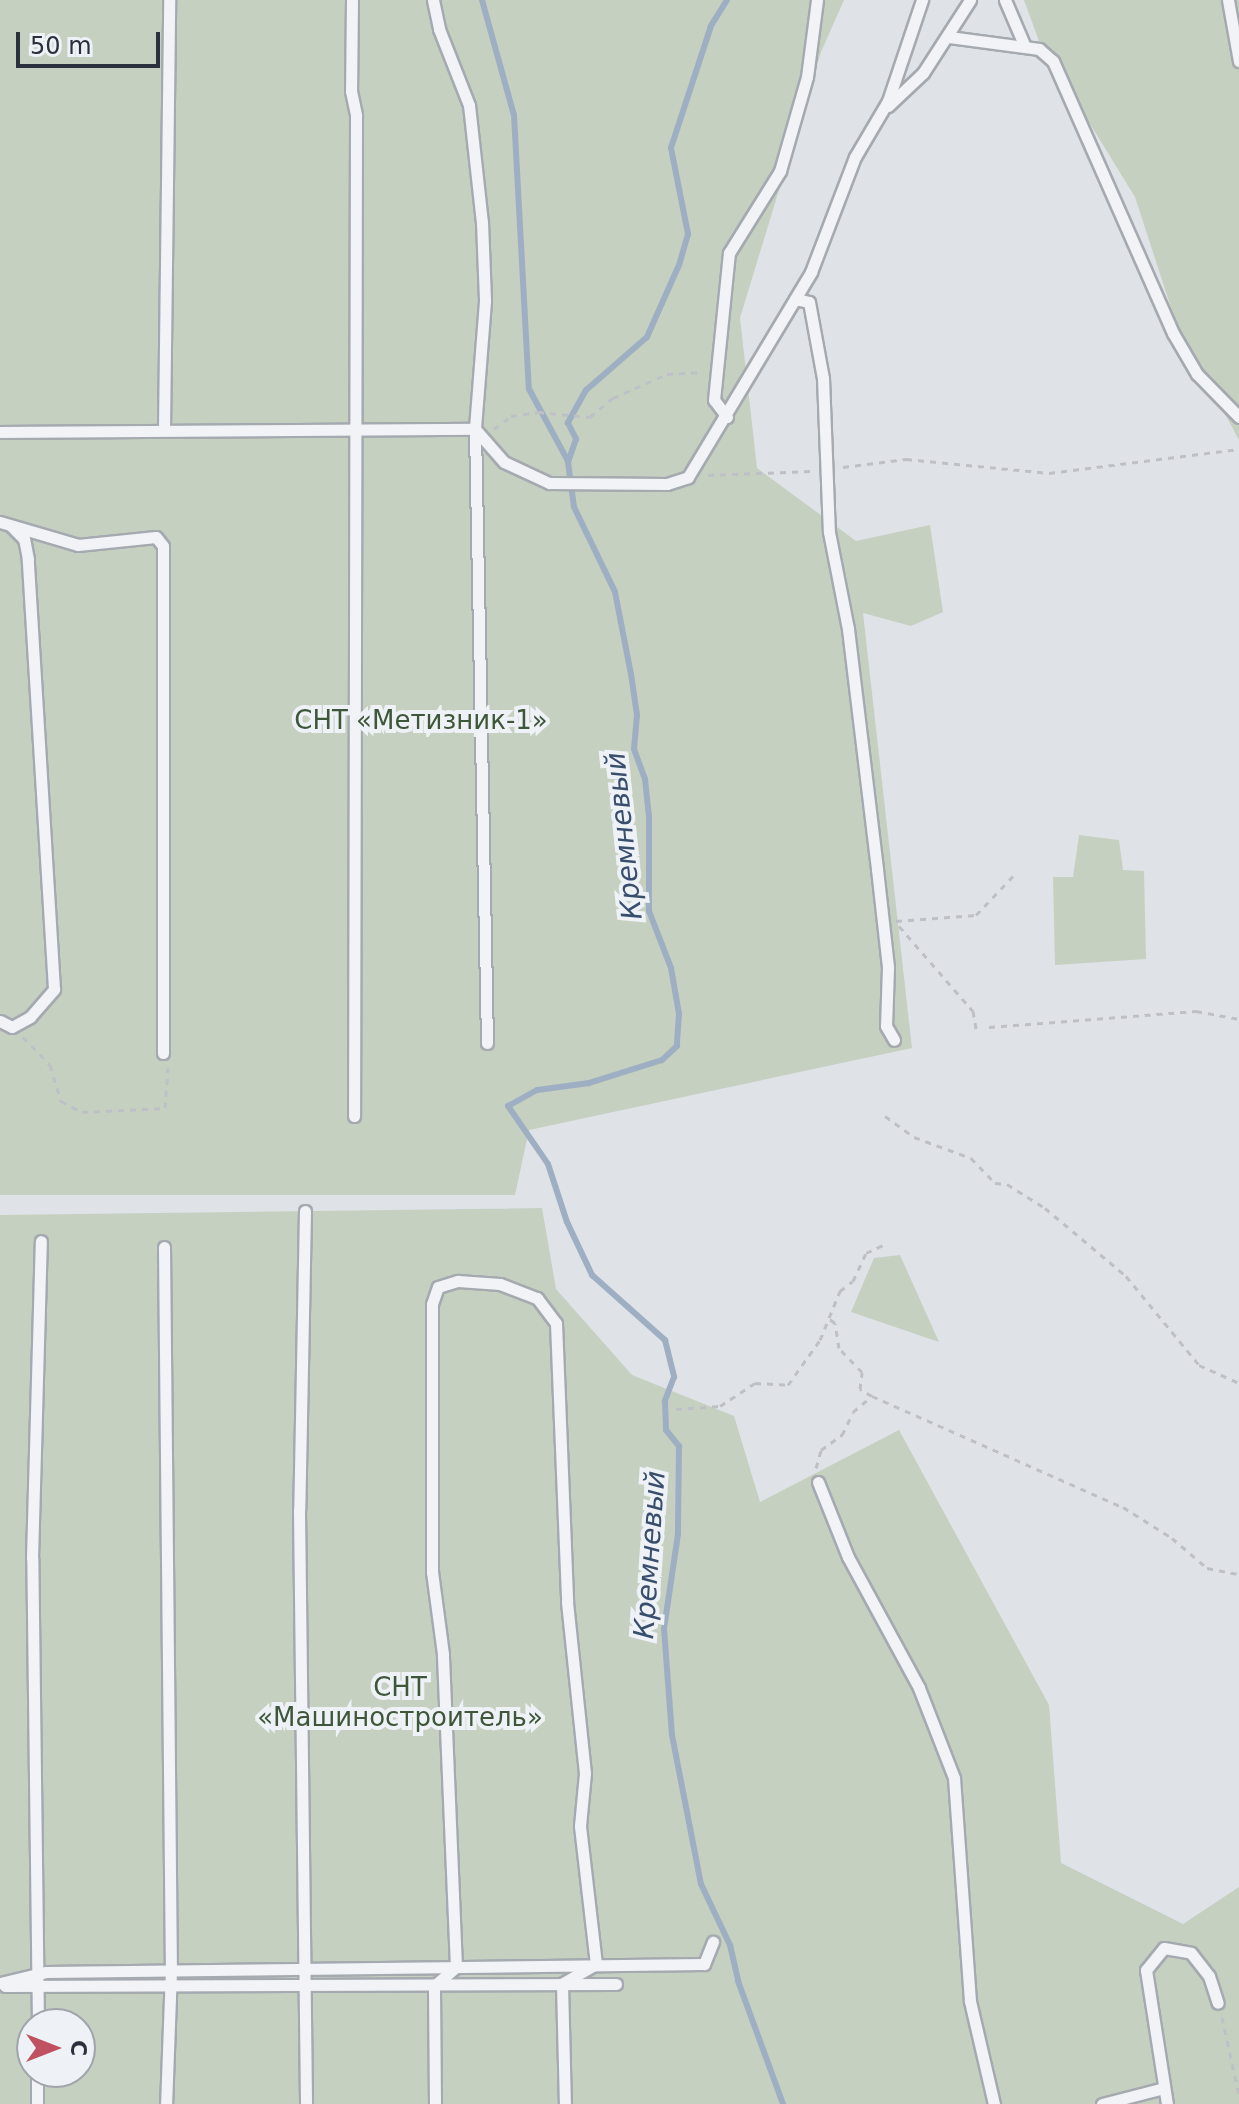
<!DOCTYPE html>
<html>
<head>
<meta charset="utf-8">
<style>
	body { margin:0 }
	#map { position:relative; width:1239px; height:2104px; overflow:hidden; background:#dfe2e7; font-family:"DejaVu Sans",sans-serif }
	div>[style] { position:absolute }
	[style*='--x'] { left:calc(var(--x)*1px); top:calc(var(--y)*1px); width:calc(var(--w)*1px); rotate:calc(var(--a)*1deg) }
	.green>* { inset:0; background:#c5d0c1 }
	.stream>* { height:6px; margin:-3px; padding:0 3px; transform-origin:3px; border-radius:3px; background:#9eafc3 }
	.path>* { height:3px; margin-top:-1.5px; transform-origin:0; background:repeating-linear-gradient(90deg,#bec0c6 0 6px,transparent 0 12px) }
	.roads { filter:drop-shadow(2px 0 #a5a9b0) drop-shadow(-2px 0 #a5a9b0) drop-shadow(0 2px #a5a9b0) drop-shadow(0 -2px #a5a9b0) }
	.service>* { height:11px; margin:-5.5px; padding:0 5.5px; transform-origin:5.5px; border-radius:5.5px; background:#f2f3f6 }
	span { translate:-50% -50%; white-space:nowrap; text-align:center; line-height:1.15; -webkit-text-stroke:8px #eef1f5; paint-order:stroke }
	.park-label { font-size:26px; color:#3e5639 }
	.water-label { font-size:28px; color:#384e6c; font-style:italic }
	.north { position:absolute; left:16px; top:2008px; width:80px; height:80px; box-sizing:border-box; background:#eef1f5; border:2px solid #a0a4ab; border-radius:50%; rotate:90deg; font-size:22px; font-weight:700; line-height:32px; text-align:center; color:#2a303c }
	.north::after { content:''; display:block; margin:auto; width:28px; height:36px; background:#bf5160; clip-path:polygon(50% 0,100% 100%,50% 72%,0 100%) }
	.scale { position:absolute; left:16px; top:32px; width:144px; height:36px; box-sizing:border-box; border:4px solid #2a303c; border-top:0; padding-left:10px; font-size:24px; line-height:28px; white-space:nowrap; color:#2a303c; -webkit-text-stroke:6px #eef1f5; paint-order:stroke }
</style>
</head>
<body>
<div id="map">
	<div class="green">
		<div style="clip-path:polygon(0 0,844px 0,821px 52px,740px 318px,757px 468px,856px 541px,930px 525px,943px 612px,911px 626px,863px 613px,912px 1048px,529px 1130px,515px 1195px,0 1195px)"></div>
		<div style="clip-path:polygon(1024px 0,1239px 0,1239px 440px,1177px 326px,1135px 197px,1039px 41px)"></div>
		<div style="clip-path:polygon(1079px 835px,1119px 840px,1123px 870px,1144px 871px,1146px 959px,1055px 965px,1053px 877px,1073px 877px)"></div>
		<div style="clip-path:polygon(evenodd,542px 1208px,556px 1289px,632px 1375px,734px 1416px,760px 1502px,899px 1430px,1049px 1705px,1061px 1863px,1183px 1924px,1239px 1887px,1239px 2104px,0 2104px,0 1215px,542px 1208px,32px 2024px,80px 2024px,80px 2072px,32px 2072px,32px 2024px)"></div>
		<div style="clip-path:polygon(900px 1255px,939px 1342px,851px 1312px,874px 1258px)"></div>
	</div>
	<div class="stream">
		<div style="--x:482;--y:0;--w:119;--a:74.5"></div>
		<div style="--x:514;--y:115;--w:274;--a:86.9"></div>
		<div style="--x:529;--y:389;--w:82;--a:61.6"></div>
		<div style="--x:727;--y:0;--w:31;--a:122"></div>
		<div style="--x:711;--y:26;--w:128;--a:108.2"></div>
		<div style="--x:671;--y:148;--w:88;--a:78.8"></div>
		<div style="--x:688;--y:234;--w:32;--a:106"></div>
		<div style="--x:679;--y:265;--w:79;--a:114"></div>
		<div style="--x:647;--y:337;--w:81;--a:139"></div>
		<div style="--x:586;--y:390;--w:38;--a:119"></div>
		<div style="--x:568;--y:423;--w:18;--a:63"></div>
		<div style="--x:576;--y:439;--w:24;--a:109"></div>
		<div style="--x:568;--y:462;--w:45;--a:82.4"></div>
		<div style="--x:574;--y:507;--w:94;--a:64.2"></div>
		<div style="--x:615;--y:592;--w:84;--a:79"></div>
		<div style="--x:631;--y:674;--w:41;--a:81.7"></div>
		<div style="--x:637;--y:715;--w:34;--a:95"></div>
		<div style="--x:634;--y:749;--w:32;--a:70"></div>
		<div style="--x:645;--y:779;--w:37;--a:84"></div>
		<div style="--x:649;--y:816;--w:95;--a:90"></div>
		<div style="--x:649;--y:911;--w:61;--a:68.9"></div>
		<div style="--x:671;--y:968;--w:47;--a:80.1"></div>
		<div style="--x:679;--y:1014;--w:32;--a:94"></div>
		<div style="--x:677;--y:1046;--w:21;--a:137"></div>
		<div style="--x:662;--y:1060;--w:77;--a:162.5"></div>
		<div style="--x:589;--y:1083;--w:52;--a:172.3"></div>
		<div style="--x:537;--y:1090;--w:33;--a:151"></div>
		<div style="--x:508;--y:1106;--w:70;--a:55.4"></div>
		<div style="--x:548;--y:1164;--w:61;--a:71.9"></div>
		<div style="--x:567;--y:1222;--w:59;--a:64.7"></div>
		<div style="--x:592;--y:1275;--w:98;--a:41.7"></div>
		<div style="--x:665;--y:1340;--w:38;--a:76"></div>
		<div style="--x:674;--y:1377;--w:26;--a:111"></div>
		<div style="--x:665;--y:1401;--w:29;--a:88"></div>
		<div style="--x:666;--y:1430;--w:21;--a:51"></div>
		<div style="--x:679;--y:1446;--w:88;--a:90.7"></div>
		<div style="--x:678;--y:1534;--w:96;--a:98.4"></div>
		<div style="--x:664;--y:1629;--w:106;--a:85.7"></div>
		<div style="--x:672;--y:1735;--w:152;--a:79"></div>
		<div style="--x:701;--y:1884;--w:68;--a:64.6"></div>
		<div style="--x:730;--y:1945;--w:37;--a:77"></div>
		<div style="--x:738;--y:1981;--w:131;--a:69.9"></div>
	</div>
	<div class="path">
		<div style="--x:494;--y:429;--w:21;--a:-37"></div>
		<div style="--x:511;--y:416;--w:27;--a:-8"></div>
		<div style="--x:538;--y:412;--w:52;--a:5.5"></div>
		<div style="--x:590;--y:417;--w:30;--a:-40"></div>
		<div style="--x:613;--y:398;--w:59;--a:-24"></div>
		<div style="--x:667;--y:374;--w:33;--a:-3"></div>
		<div style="--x:843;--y:467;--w:64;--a:-7.2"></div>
		<div style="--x:906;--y:459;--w:144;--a:5.6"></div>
		<div style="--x:1049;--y:473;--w:192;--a:-7.2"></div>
		<div style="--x:708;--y:475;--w:103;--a:-2.2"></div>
		<div style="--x:896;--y:921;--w:80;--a:-4.3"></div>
		<div style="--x:976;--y:915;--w:59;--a:-46.4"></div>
		<div style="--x:899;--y:926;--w:113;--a:49"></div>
		<div style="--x:973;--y:1011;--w:22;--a:80"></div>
		<div style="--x:989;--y:1027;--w:208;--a:-4.4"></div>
		<div style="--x:1196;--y:1011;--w:44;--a:10.5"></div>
		<div style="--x:23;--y:1037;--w:39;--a:46"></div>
		<div style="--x:50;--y:1065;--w:38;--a:73"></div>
		<div style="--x:61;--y:1101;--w:24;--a:28"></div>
		<div style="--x:82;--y:1112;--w:83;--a:-2.8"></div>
		<div style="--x:165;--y:1108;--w:40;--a:-85.7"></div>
		<div style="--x:885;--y:1116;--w:36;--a:36"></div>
		<div style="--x:914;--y:1137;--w:61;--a:20.2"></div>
		<div style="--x:971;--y:1158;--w:35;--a:46"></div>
		<div style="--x:995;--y:1183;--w:12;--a:5"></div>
		<div style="--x:1007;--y:1184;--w:45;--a:32.3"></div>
		<div style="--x:1045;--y:1208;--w:106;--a:40"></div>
		<div style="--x:1126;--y:1276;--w:115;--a:50.6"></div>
		<div style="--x:1199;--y:1365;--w:44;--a:24.2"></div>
		<div style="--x:872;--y:1396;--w:274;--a:23.9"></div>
		<div style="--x:1123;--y:1507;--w:58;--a:32.3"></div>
		<div style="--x:1172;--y:1538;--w:46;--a:40.6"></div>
		<div style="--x:1207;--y:1568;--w:33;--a:11"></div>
		<div style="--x:676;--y:1409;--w:44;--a:-3.9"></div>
		<div style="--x:720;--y:1406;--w:42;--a:-33.3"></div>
		<div style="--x:755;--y:1383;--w:33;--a:3"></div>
		<div style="--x:788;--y:1385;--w:55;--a:-54.6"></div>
		<div style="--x:820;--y:1340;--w:53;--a:-67.8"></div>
		<div style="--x:840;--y:1291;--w:16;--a:-38"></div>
		<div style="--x:853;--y:1281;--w:31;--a:-65"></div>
		<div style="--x:866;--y:1253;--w:21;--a:-25"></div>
		<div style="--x:816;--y:1468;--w:19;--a:-74"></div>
		<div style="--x:821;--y:1450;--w:26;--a:-36"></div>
		<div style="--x:842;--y:1435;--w:25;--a:-64"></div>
		<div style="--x:853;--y:1412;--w:25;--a:-40"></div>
		<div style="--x:872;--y:1396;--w:14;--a:-150"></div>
		<div style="--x:860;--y:1389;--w:17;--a:-83"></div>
		<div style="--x:862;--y:1372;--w:33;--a:-134"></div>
		<div style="--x:839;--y:1348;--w:25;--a:-99"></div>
		<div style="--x:835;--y:1323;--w:9;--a:-144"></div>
		<div style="--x:1222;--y:2017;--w:80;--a:77.7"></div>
	</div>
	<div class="roads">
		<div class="service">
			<div style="--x:352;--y:0;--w:91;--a:90.6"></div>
			<div style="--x:351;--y:91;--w:25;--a:78"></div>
			<div style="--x:356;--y:115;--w:1001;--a:90.11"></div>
			<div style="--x:433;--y:0;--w:30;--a:78"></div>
			<div style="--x:439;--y:29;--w:82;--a:68.5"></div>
			<div style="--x:469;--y:105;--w:118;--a:83.7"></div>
			<div style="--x:482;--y:222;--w:79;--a:87.8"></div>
			<div style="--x:485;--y:301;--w:128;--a:94.5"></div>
			<div style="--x:475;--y:429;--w:614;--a:88.88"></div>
			<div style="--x:1005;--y:0;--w:51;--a:66.9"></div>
			<div style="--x:1228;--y:0;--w:62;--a:79.8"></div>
			<div style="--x:949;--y:37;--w:91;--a:7.6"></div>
			<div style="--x:1039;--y:49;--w:18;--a:41"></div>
			<div style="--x:1053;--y:61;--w:297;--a:66.2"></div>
			<div style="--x:1173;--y:333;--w:48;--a:59.7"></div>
			<div style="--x:1197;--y:374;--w:60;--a:45.7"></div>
			<div style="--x:888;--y:106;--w:48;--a:-43.3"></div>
			<div style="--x:923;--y:73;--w:87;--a:-57.2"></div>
			<div style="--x:795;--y:299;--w:14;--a:12"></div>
			<div style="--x:809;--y:302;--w:77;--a:79.6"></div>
			<div style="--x:823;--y:378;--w:154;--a:87.8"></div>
			<div style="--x:829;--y:532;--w:99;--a:78.9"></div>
			<div style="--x:848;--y:629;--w:242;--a:83.1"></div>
			<div style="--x:877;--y:869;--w:99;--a:83.6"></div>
			<div style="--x:888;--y:967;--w:59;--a:91.9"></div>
			<div style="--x:886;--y:1026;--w:16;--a:60"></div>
			<div style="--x:727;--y:417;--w:21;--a:-127"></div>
			<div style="--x:714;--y:400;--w:148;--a:-84.2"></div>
			<div style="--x:729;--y:253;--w:97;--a:-58.1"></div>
			<div style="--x:780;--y:171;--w:98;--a:-74"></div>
			<div style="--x:807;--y:77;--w:78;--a:-82.6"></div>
			<div style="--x:164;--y:429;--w:429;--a:-89.3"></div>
			<div style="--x:0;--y:432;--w:475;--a:-0.4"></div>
			<div style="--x:475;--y:429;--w:44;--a:48.7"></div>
			<div style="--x:504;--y:462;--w:50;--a:25"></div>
			<div style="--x:549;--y:483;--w:118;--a:0.5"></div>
			<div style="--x:667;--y:484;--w:22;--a:-18"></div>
			<div style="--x:688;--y:477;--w:239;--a:-59"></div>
			<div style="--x:811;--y:272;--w:123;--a:-69.1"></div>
			<div style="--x:855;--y:157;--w:65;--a:-59.5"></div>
			<div style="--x:888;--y:101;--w:107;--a:-71.4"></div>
			<div style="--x:0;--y:522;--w:81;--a:16.4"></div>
			<div style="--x:78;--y:545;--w:78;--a:-5.9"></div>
			<div style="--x:156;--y:537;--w:11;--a:52"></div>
			<div style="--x:163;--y:546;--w:507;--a:90"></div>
			<div style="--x:0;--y:1021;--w:13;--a:27"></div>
			<div style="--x:12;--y:1027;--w:21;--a:-29"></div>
			<div style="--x:30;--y:1017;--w:37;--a:-49"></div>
			<div style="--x:54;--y:989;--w:431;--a:-93.5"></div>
			<div style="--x:28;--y:559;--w:20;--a:-101"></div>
			<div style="--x:24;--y:539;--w:17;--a:-135"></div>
			<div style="--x:305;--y:1211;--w:299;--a:91.1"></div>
			<div style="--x:299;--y:1510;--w:594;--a:89.32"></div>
			<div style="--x:164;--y:1247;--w:723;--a:89.45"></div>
			<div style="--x:171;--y:1970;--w:134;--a:92.1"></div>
			<div style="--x:818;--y:1482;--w:81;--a:68.2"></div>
			<div style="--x:848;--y:1557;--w:149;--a:61.5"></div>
			<div style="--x:919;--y:1688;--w:97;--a:68.7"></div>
			<div style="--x:954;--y:1778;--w:224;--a:85.9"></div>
			<div style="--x:970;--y:2001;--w:106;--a:76.9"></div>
			<div style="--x:0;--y:1983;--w:47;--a:-13.4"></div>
			<div style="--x:46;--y:1972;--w:658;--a:-0.7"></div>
			<div style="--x:704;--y:1964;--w:24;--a:-68"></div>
			<div style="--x:5;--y:1986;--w:611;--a:-0.19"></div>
			<div style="--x:38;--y:2024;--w:466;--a:-90.7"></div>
			<div style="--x:32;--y:1558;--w:317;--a:-88.4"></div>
			<div style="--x:37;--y:2104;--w:32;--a:-90"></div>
			<div style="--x:435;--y:2104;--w:118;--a:-90.5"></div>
			<div style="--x:434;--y:1986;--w:29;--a:-41"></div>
			<div style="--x:456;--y:1967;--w:313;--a:-92.4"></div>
			<div style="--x:443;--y:1654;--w:83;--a:-97.6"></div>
			<div style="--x:432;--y:1572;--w:268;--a:-90"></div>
			<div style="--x:432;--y:1304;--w:18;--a:-71"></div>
			<div style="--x:438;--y:1287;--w:21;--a:-17"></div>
			<div style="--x:458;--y:1281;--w:42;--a:4.1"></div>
			<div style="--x:500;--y:1284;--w:40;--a:21"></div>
			<div style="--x:537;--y:1298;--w:31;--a:53"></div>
			<div style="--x:556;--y:1323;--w:279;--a:87.7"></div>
			<div style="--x:567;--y:1602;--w:172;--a:84"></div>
			<div style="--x:585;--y:1773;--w:53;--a:95.4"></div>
			<div style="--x:580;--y:1826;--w:139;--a:83.4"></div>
			<div style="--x:596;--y:1964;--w:39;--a:150"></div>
			<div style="--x:562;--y:1984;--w:120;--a:88.6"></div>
			<div style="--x:1102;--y:2104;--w:64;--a:-14.5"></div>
			<div style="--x:1167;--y:2104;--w:136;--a:-98.9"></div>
			<div style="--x:1146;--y:1970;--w:28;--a:-51"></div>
			<div style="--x:1164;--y:1948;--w:27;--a:10"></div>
			<div style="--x:1191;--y:1953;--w:29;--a:52"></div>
			<div style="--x:1209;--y:1976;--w:28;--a:72"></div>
		</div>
	</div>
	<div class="park-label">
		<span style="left:421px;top:721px">СНТ «Метизник-1»</span>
		<span style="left:400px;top:1703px">СНТ<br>«Машиностроитель»</span>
	</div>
	<div class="water-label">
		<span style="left:624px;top:836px;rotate:-96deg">Кремневый</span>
		<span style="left:650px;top:1555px;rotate:-86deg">Кремневый</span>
	</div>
	<div class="north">С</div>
	<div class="scale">50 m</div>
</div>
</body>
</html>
